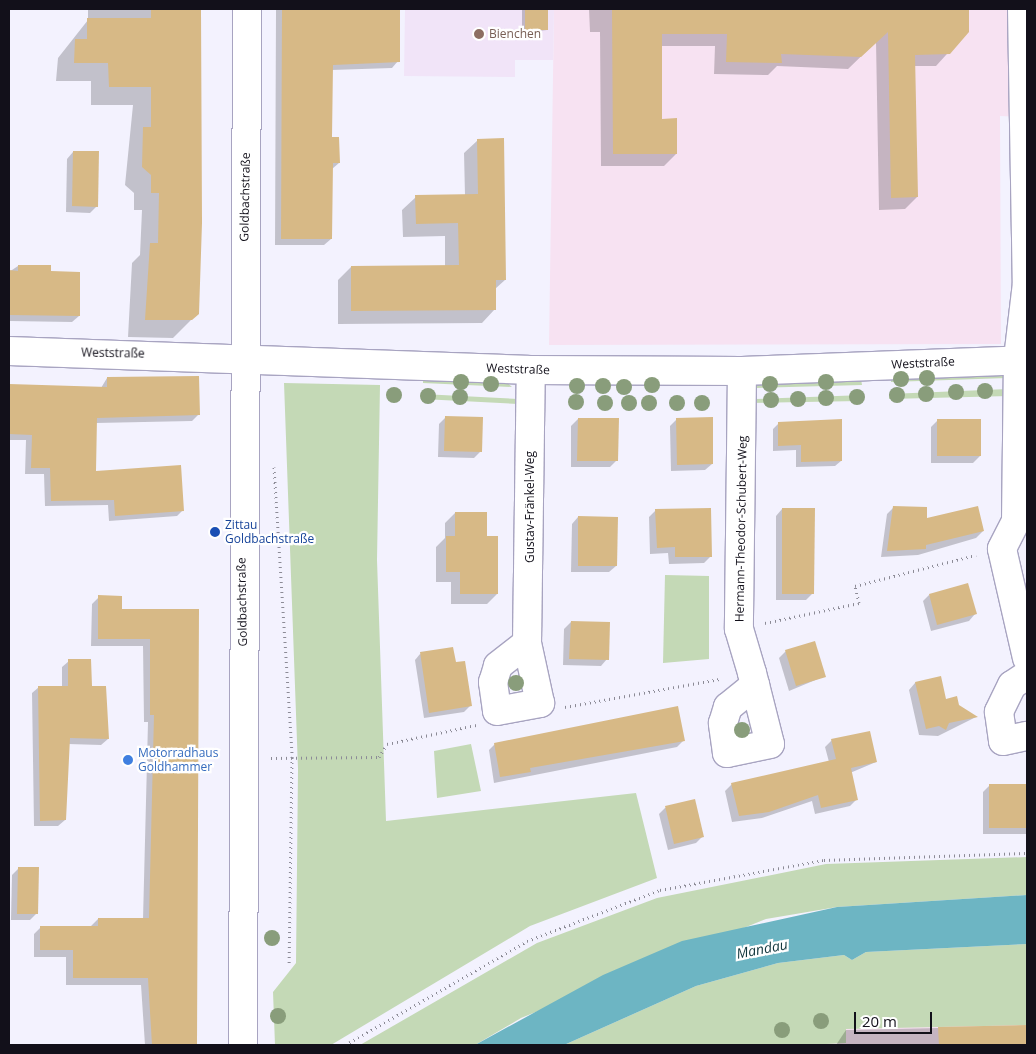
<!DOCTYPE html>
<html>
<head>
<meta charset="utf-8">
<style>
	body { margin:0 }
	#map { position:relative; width:1036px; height:1054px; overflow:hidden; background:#f3f2fe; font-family:"Open Sans",sans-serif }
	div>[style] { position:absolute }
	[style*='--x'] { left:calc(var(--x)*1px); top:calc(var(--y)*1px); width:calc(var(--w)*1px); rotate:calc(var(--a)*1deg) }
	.commercial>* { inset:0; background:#f7e2f2 }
	.education>* { inset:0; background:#f1e4f8 }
	.green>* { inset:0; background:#c4d9b6 }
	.water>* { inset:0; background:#6db5c3 }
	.shadow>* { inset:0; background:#0003 }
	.building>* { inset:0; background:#d7b986 }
	.path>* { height:3px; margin-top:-1.5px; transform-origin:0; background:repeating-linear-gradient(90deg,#8c8b96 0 1px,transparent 0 5px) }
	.roads { filter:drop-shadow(1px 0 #a8a4c1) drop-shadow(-1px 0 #a8a4c1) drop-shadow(0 1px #a8a4c1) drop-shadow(0 -1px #a8a4c1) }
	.minor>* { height:28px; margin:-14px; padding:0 14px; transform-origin:14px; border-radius:14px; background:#fff }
	.major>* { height:28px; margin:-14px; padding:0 14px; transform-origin:14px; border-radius:14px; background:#fff }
	.trees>* { width:16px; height:16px; margin:-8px; border-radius:50%; background:#899d7b }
	.dots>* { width:14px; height:14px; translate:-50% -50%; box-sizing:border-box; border:2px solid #fff; border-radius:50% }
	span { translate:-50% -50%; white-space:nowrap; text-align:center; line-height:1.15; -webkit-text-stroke:4.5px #fff; paint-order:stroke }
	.education-label { font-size:12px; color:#785e54 }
	.left { translate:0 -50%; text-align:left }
	.street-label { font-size:12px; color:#12101a }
	.transit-label { font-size:12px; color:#164399 }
	.shop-label { font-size:12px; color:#366cbe }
	.water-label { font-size:14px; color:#12363c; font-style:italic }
	.frame { position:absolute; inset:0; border:10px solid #12101a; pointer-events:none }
	.scale { position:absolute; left:854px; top:1012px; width:78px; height:22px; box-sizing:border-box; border:2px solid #12101a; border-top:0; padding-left:6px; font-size:15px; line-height:18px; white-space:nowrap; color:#12101a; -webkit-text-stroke:4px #fff; paint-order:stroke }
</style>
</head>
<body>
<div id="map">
	<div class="commercial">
		<div style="clip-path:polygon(554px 9px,1027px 9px,1027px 117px,1000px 116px,1001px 344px,549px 345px)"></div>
		<div style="clip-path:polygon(1027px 1002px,1027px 1045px,696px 1045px)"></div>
	</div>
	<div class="education">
		<div style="clip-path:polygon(405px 9px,554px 9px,553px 60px,515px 60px,515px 77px,404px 76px)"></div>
	</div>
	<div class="green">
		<div style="clip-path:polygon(999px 373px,1007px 378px,891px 382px,891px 377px)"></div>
		<div style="clip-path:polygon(423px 377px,504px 380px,512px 387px,423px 383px)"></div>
		<div style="clip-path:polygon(861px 379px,862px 385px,755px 388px,758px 384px)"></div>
		<div style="clip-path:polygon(284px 383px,380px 385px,377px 560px,386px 821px,636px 793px,657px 878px,530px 926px,331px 1045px,275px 1045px,273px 992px,296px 963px,298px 769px)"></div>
		<div style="clip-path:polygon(1008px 389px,1009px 396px,889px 399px,889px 394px)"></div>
		<div style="clip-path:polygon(422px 394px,518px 399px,518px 404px,422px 399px)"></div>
		<div style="clip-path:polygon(864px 395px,860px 401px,751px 403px,756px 399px)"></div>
		<div style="clip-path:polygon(665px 575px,709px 576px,709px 659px,663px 663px)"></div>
		<div style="clip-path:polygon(471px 744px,481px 791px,437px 798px,434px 751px)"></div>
		<div style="clip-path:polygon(1027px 857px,1027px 895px,837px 907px,766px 919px,521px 1018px,475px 1045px,360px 1045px,537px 943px,657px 898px,826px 864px)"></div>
		<div style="clip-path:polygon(1027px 944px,1027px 1025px,846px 1029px,846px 1043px,807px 1045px,564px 1045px,696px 986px,778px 963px,844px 955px,852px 960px,866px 952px)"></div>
	</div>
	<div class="water">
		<div style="clip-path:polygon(1027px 895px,1027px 944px,866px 952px,852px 960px,844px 955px,778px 963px,696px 986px,564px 1045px,475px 1045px,603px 975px,682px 941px,837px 907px)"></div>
	</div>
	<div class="shadow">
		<div style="clip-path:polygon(88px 9px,200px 9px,198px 313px,173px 338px,128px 337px,132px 263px,140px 255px,142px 210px,134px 210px,134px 193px,125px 185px,133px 105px,91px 105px,91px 81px,56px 81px,58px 58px,88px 20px)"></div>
		<div style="clip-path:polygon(276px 9px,399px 9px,398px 61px,392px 68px,332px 70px,331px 139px,339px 163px,332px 169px,331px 239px,324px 245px,275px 245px)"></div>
		<div style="clip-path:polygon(522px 9px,547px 9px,547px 30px,522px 33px)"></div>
		<div style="clip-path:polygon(589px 9px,890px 9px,894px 12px,898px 9px,967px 9px,967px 32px,936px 66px,914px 66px,917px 197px,905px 209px,879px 210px,876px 42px,848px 69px,777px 66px,768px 75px,714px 74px,715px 46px,661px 46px,661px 120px,676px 154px,664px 166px,601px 166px,600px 32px,590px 32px)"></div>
		<div style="clip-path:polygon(478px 140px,505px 280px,495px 289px,495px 309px,482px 323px,338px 324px,338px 280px,351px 267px,445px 266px,445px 236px,403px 237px,402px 210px,416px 197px,465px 196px,464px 153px)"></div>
		<div style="clip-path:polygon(73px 152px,97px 206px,90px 213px,66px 212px,67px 159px)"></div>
		<div style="clip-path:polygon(18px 266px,50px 273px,79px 316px,72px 322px,9px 321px,9px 272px)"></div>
		<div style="clip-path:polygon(107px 378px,198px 415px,192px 421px,96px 423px,94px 472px,183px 510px,177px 516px,109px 521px,108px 505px,45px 506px,44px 474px,25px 474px,26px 440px,9px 440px,9px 386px,101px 388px)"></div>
		<div style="clip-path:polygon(446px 417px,480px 452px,474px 458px,438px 457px,439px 424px)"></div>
		<div style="clip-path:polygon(578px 419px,617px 460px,610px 467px,571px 467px,571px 426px)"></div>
		<div style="clip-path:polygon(677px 419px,712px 464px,705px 470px,671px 471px,670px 426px)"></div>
		<div style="clip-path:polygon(938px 420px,980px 456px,973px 463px,931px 463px,931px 427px)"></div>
		<div style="clip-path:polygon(779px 423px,841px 461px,835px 466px,796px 467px,796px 450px,773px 451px,773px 429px)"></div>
		<div style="clip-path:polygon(894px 507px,925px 520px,983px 531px,976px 538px,918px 555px,881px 557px,887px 514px)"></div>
		<div style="clip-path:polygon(782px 509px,813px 593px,806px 600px,776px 600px,776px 516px)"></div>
		<div style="clip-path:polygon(656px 510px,711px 556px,704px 563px,669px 564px,668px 553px,650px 554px,649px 517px)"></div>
		<div style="clip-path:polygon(455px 513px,486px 537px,497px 594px,487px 604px,451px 604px,451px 582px,436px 582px,436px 547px,445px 538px,445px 523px)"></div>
		<div style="clip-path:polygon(578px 517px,616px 566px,609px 572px,571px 572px,572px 524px)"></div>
		<div style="clip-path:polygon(929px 595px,975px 614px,969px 621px,931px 631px,923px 601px)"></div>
		<div style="clip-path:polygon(99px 597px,120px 610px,198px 610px,196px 1045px,145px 1045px,141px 985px,66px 985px,66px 957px,34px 957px,34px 934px,41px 927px,91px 926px,98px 919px,143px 919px,148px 722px,144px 722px,143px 646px,91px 646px,92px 604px)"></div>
		<div style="clip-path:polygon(571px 622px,607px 659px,601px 666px,563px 665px,564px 629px)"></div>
		<div style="clip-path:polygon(786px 651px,825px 676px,789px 691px,779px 658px)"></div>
		<div style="clip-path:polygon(420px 654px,454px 664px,470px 706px,464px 712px,424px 718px,415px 660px)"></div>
		<div style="clip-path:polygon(69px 661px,90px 687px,108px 739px,101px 745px,68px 744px,65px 820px,58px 826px,34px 826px,32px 693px,39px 687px,62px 687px,62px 667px)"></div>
		<div style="clip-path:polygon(940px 678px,945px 700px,976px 717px,938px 736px,919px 735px,909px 690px,915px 683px)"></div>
		<div style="clip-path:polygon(832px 740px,876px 762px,850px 773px,856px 800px,850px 806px,815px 814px,812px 801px,762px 818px,732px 822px,725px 791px,732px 784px,829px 762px,825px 747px)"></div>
		<div style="clip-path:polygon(683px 741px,677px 747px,494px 783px,489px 750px,495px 744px)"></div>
		<div style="clip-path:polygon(989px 786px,1027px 786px,1027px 834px,983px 834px,983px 792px)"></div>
		<div style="clip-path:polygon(694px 801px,703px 836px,696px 843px,668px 850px,659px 814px,665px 808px)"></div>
		<div style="clip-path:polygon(19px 868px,37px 913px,30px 920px,11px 920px,12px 875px)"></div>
		<div style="clip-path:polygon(1027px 1026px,1027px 1045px,836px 1045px,846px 1030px)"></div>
	</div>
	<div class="building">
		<div style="clip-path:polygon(151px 9px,201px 9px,202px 223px,199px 314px,192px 320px,145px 320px,150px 243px,158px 243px,159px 193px,151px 193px,151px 175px,142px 167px,143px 127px,151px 127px,151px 87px,109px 87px,108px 63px,74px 63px,75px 39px,87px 39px,87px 18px,151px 18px)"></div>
		<div style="clip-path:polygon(282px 9px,400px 9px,400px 62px,333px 65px,332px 137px,339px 137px,340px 163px,333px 163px,332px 239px,281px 239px)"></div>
		<div style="clip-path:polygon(525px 9px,548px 9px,548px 30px,525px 30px)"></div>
		<div style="clip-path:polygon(612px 9px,969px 9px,969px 32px,950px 54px,915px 55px,918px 197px,891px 198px,888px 32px,861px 57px,781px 54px,782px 63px,726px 62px,727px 34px,662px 34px,662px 119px,677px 118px,677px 154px,613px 154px)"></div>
		<div style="clip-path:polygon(504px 138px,506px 280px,496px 280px,496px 310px,351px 311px,351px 266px,459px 265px,458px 223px,416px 224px,415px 195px,478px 194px,477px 139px)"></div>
		<div style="clip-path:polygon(73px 151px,99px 151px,98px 207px,72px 206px)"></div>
		<div style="clip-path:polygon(18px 265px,51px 265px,51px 271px,80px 272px,80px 316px,9px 315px,9px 270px,18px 271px)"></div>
		<div style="clip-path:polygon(199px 376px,200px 415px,97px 418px,96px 471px,181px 465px,184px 511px,115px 516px,114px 500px,51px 501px,50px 468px,31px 468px,32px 435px,9px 434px,9px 384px,107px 387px,107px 377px)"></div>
		<div style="clip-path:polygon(445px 416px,483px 417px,482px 452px,444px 451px)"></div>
		<div style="clip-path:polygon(713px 417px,713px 464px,677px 465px,676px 418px)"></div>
		<div style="clip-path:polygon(578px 418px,619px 418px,618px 461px,577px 461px)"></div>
		<div style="clip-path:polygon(842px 419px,842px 461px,801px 462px,801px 445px,778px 446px,778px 422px)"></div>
		<div style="clip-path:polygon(937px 419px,981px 419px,981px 456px,937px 456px)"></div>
		<div style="clip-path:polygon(893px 506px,927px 507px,927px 518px,978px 506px,984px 531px,926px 545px,926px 549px,887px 551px)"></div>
		<div style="clip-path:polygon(711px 508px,712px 557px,675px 557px,675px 547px,657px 548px,655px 509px)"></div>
		<div style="clip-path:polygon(782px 508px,815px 508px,814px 594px,782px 594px)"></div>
		<div style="clip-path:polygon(455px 512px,487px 512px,487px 536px,498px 536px,498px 594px,460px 594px,460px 572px,446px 572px,446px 536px,455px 536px)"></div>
		<div style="clip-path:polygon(578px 516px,618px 517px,617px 566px,578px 566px)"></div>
		<div style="clip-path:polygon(968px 583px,977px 614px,937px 625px,929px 594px)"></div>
		<div style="clip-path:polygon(98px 595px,122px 596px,122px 609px,199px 609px,197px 1045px,152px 1045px,148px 978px,73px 978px,73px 950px,40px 950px,40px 926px,98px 926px,98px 918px,149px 918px,154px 715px,150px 715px,150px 639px,98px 639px)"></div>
		<div style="clip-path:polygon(571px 621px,610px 622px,609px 660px,569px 659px)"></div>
		<div style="clip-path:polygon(815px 641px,826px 677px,796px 686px,785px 650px)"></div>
		<div style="clip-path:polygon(453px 647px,456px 662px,465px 661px,472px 706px,429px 713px,420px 652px)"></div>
		<div style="clip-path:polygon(68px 659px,91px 659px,92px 686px,106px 686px,109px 739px,70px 738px,66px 820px,40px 821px,38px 686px,68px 686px)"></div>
		<div style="clip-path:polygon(941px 676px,946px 699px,957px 696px,959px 705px,978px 717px,949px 723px,946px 730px,939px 726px,926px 729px,915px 682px)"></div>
		<div style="clip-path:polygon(678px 706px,685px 741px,530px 768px,531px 772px,500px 777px,494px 743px)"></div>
		<div style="clip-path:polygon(870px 731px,877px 762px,851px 768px,858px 800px,821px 808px,818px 795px,769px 812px,739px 816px,731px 783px,836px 759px,831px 739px)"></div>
		<div style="clip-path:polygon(989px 784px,1027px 784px,1027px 828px,989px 828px)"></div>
		<div style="clip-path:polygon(695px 799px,704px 837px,674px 844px,665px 806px)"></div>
		<div style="clip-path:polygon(18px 867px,39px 867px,38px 914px,17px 914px)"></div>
		<div style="clip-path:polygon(1027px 1025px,1027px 1045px,939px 1045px,938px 1027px)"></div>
	</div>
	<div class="path">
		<div style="--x:274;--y:467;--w:291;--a:86.4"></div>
		<div style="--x:292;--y:757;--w:209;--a:90.8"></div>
		<div style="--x:765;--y:623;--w:96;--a:-12"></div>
		<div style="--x:859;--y:603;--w:17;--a:-103"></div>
		<div style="--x:855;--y:586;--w:125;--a:-14.4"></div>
		<div style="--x:565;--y:707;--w:157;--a:-10.3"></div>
		<div style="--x:271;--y:758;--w:108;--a:-0.5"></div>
		<div style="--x:379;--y:757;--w:15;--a:-58"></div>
		<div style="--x:387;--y:744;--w:91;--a:-12.1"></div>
		<div style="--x:345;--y:1045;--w:210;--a:-29.7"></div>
		<div style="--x:527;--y:941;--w:142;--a:-21"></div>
		<div style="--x:660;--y:890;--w:167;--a:-10.4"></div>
		<div style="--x:824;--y:860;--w:203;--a:-2"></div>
	</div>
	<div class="roads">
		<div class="minor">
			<div style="--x:1022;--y:9;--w:274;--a:89"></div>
			<div style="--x:1027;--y:283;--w:76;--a:96.8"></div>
			<div style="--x:1018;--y:358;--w:163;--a:90.7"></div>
			<div style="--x:1016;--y:521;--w:31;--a:117"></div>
			<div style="--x:1002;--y:549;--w:112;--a:77.1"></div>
			<div style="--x:9;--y:351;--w:522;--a:2.08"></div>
			<div style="--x:531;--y:370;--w:211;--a:0.3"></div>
			<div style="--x:742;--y:371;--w:285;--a:-2.2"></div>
			<div style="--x:742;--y:371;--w:258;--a:90.7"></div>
			<div style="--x:739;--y:629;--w:46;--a:73.5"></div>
			<div style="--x:752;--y:673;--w:73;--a:75.8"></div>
			<div style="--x:770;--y:744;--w:44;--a:168.2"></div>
			<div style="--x:727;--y:753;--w:30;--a:-98"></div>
			<div style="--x:723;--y:723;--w:17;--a:-73"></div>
			<div style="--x:728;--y:707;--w:35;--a:-39"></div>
			<div style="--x:527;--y:643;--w:37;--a:142"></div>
			<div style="--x:498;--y:666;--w:17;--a:107"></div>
			<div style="--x:493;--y:682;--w:29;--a:82"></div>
			<div style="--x:497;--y:711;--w:44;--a:-10.5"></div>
			<div style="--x:540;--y:703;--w:61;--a:-102.2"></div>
			<div style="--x:527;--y:643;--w:273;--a:-89.2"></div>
			<div style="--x:1027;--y:675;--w:18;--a:146"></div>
			<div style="--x:1012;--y:685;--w:30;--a:116"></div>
			<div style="--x:999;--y:712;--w:29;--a:82"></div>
			<div style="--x:1003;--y:741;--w:25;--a:-12"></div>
		</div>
		<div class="major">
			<div style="--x:243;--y:1045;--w:1036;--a:-89.78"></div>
		</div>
	</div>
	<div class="trees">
		<div style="left:927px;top:378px"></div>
		<div style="left:901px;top:379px"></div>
		<div style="left:461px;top:382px"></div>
		<div style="left:826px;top:382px"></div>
		<div style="left:491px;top:384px"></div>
		<div style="left:770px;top:384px"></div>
		<div style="left:652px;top:385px"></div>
		<div style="left:577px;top:386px"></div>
		<div style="left:603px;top:386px"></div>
		<div style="left:624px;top:387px"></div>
		<div style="left:985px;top:391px"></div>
		<div style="left:956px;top:392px"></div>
		<div style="left:926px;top:394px"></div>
		<div style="left:394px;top:395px"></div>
		<div style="left:897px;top:395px"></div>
		<div style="left:428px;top:396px"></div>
		<div style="left:460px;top:397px"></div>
		<div style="left:857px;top:397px"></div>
		<div style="left:826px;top:398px"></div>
		<div style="left:798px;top:399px"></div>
		<div style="left:771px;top:400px"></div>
		<div style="left:576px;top:402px"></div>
		<div style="left:605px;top:403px"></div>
		<div style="left:629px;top:403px"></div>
		<div style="left:649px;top:403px"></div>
		<div style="left:677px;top:403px"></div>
		<div style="left:702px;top:403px"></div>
		<div style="left:516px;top:683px"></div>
		<div style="left:742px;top:730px"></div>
		<div style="left:272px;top:938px"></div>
		<div style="left:278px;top:1016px"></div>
		<div style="left:821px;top:1021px"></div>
		<div style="left:782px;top:1030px"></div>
	</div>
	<div class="dots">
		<div style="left:479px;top:34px;background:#8d6e63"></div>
		<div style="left:215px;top:532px;background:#1a4fb4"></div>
		<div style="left:128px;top:760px;background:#3f7fe0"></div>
	</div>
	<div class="education-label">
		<span class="left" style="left:489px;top:34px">Bienchen</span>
	</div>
	<div class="street-label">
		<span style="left:245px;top:197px;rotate:-89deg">Goldbachstraße</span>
		<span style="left:113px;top:353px;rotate:1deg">Weststraße</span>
		<span style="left:923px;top:363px;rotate:-3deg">Weststraße</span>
		<span style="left:518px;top:369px;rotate:2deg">Weststraße</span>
		<span style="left:530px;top:507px;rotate:-90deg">Gustav-Fränkel-Weg</span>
		<span style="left:741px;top:529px;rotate:-89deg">Hermann-Theodor-Schubert-Weg</span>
		<span style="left:242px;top:602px;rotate:-91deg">Goldbachstraße</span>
	</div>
	<div class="transit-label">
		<span class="left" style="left:225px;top:532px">Zittau<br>Goldbachstraße</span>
	</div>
	<div class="shop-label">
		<span class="left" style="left:138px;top:760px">Motorradhaus<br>Goldhammer</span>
	</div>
	<div class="water-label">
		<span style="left:762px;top:949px;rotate:-11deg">Mandau</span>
	</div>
	<div class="frame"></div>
	<div class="scale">20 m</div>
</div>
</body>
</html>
